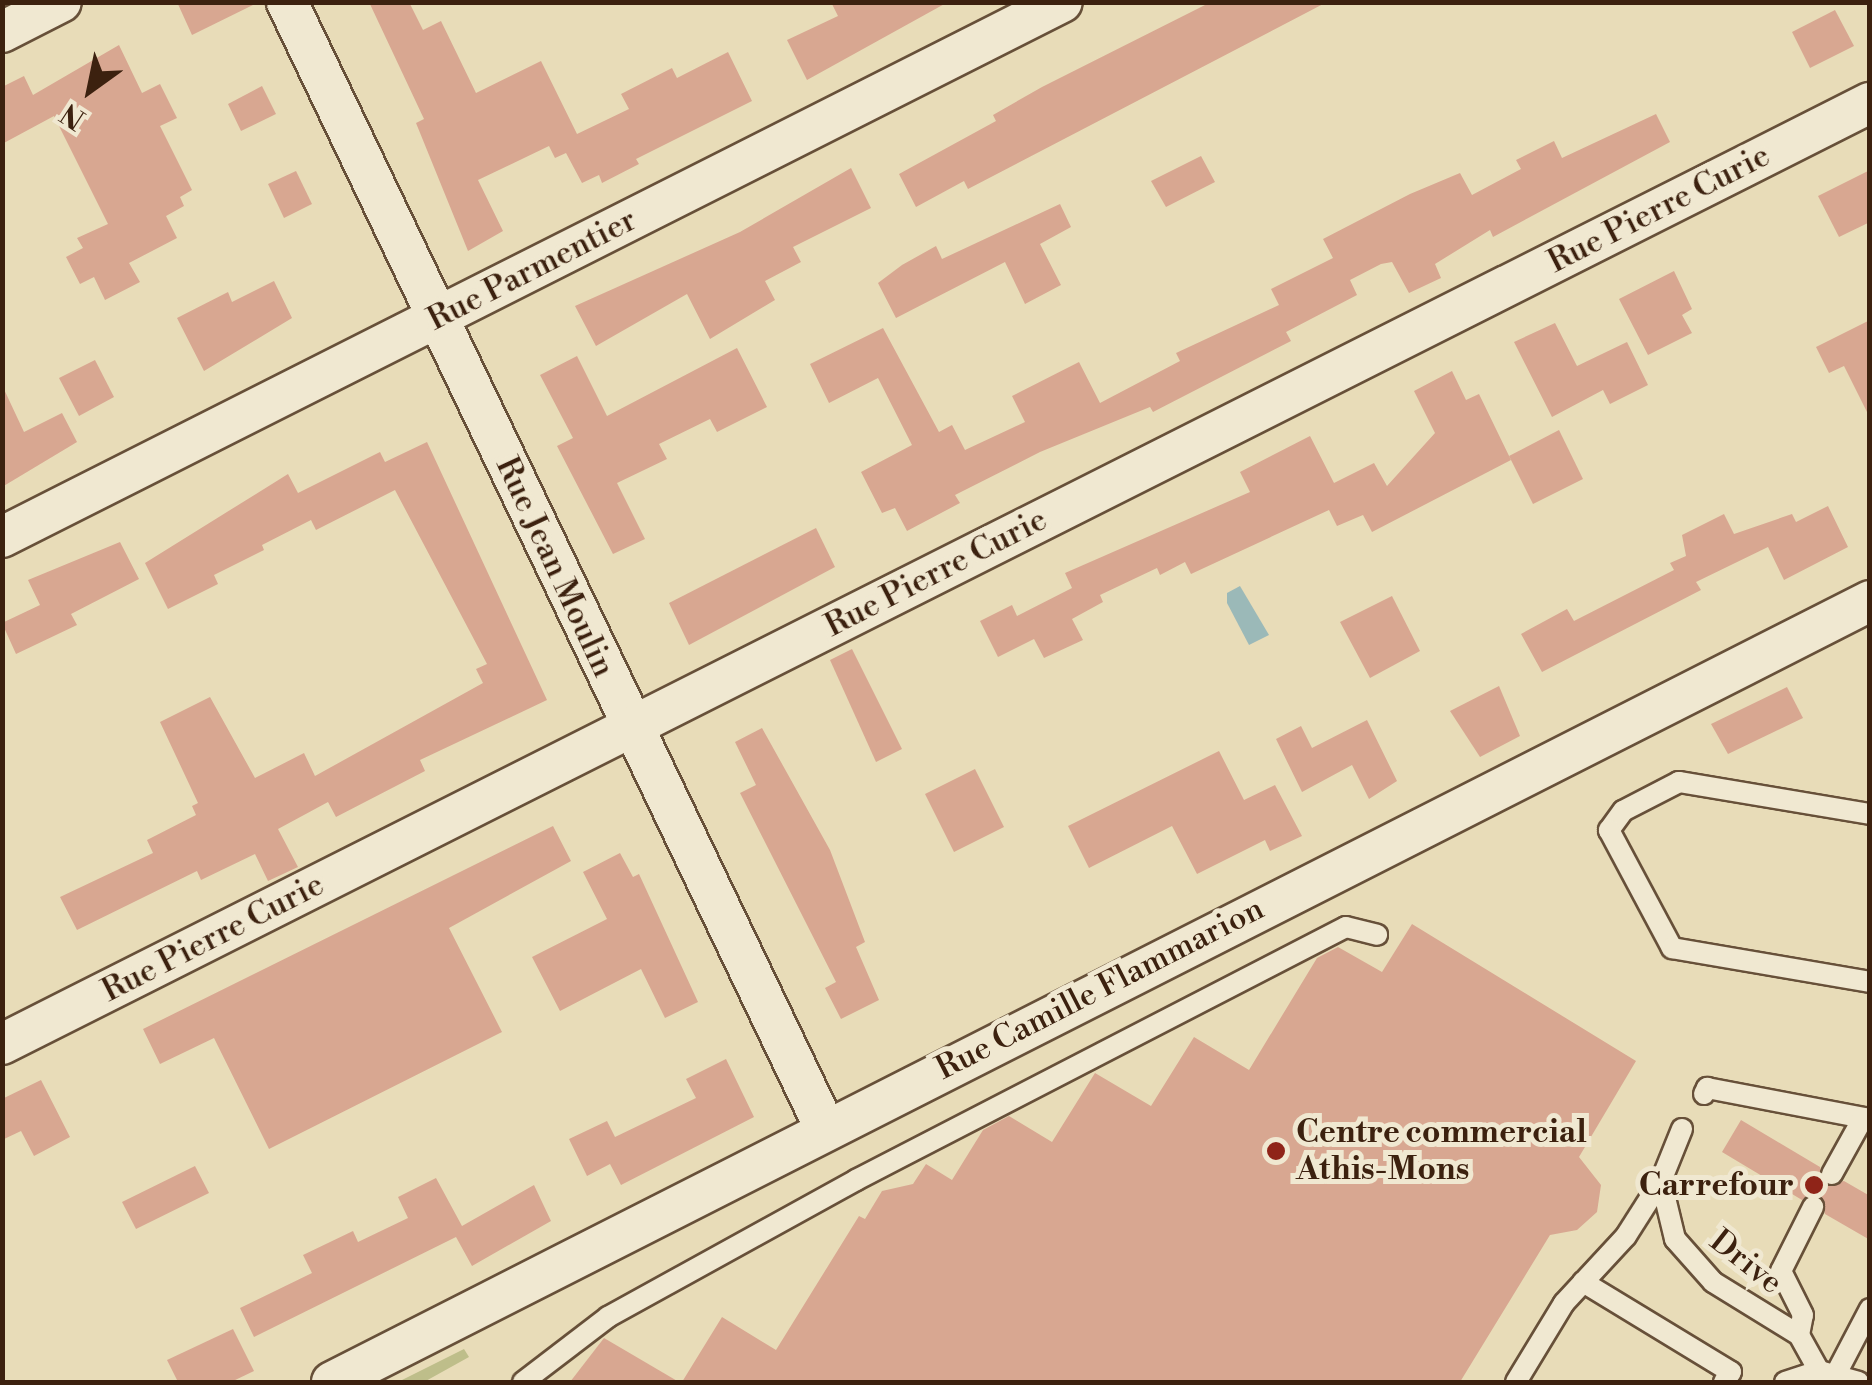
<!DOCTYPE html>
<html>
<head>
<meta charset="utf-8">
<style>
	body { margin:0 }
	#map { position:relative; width:1872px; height:1385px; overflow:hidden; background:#e8dcb8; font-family:"Libre Bodoni",serif }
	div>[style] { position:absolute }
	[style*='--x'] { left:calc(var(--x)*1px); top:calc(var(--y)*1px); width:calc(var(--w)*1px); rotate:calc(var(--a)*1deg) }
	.green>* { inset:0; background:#bebe8a }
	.water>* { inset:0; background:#9bb9b8 }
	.building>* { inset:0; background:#d8a791 }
	.roads { filter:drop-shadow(2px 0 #675039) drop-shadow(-2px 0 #675039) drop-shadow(0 2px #675039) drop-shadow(0 -2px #675039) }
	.lane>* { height:20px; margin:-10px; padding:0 10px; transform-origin:10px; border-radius:10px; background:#f0e8d1 }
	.street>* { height:40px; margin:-20px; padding:0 20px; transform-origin:20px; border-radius:20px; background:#f0e8d1 }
	.dots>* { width:28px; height:28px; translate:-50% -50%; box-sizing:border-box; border:5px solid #f0e8d1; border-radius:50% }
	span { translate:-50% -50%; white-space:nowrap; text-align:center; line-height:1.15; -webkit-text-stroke:10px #f0e8d1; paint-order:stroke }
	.street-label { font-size:32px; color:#3c210f }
	.poi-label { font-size:32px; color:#3c210f; font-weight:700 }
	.left { translate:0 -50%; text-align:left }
	.right { translate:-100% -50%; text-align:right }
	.frame { position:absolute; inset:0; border:5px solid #3c210f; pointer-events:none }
	.north { position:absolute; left:40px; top:40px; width:100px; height:100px; -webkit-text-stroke:8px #f0e8d1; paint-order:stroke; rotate:213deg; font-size:28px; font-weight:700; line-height:40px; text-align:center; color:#3c210f }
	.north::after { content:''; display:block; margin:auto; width:35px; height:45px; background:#3c210f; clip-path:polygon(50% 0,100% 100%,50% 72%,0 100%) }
</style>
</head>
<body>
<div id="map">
	<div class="green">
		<div style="clip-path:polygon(464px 1349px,469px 1357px,424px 1382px,398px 1382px)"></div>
	</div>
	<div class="water">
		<div style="clip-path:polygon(1240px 586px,1269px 635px,1249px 645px,1227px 603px,1227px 593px)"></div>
	</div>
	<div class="building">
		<div style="clip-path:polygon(177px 2px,259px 2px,192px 35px)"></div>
		<div style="clip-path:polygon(369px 2px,409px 2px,423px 30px,441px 21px,476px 93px,541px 61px,577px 134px,629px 109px,621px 94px,672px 68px,677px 78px,728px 52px,752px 101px,636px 159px,639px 164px,602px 183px,599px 175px,582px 183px,566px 153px,555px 158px,549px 146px,478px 180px,503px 231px,468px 251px,416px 123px,424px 119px)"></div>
		<div style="clip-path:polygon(831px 2px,948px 2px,807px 80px,787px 40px,838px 16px)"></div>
		<div style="clip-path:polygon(1211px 2px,1327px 2px,968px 189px,964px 181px,916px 207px,899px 174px,996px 121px,993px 115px,1042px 87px)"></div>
		<div style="clip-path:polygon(1835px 10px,1854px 46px,1810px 68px,1792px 32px)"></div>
		<div style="clip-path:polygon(119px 45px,142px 93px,160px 84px,177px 118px,160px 126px,192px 190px,180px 197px,184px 206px,166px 216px,177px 238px,129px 263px,140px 282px,105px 300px,94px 277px,80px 284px,66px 257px,83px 248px,77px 238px,108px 224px,54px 116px,2px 144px,2px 87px,24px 76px,33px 95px)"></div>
		<div style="clip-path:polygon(262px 86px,276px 114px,241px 131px,228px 104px)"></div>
		<div style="clip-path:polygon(1656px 114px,1670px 142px,1493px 237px,1490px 230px,1435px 264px,1441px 278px,1409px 293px,1392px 262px,1381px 264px,1350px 280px,1357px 295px,1286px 332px,1291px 341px,1153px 412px,1150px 407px,1040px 452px,955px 495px,960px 503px,907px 531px,895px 508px,882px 513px,861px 472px,912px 445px,878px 378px,829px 403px,810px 364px,883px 328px,939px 432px,952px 425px,965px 450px,1025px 422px,1012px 396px,1079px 362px,1100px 403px,1180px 361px,1176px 353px,1279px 305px,1271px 289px,1333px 258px,1323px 239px,1410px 194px,1460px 173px,1472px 195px,1521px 169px,1516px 160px,1554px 141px,1562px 158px)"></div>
		<div style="clip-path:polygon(1201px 156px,1215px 182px,1166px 207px,1151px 181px)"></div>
		<div style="clip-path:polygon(851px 168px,871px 208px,793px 247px,801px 262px,765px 281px,775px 300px,710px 339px,687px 294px,596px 346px,575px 306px,740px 232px)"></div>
		<div style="clip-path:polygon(1870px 170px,1870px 222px,1839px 237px,1818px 196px)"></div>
		<div style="clip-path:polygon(296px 171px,312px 204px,284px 218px,268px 184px)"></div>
		<div style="clip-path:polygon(1060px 204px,1071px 227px,1040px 244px,1061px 285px,1025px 304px,1005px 262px,896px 318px,878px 283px,902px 265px,936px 246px,942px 259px)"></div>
		<div style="clip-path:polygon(1674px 271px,1692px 309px,1682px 315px,1692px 333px,1648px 355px,1619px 299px)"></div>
		<div style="clip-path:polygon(274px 281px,292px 318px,204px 371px,177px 318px,228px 292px,232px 302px)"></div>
		<div style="clip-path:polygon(1870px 320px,1870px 418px,1844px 366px,1829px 373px,1816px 347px)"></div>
		<div style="clip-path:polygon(1555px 323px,1577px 366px,1627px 342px,1648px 385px,1610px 404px,1603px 390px,1552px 417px,1514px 342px)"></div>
		<div style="clip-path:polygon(737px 348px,767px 407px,717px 432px,710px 419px,659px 444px,667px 459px,617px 483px,645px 539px,613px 554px,557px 446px,573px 438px,540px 375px,577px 356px,607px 416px)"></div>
		<div style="clip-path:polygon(95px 360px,114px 397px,79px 416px,59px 378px)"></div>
		<div style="clip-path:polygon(1452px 371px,1466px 400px,1479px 394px,1511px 460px,1372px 532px,1363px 515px,1337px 526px,1329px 510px,1191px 574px,1185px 562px,1160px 575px,1157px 568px,1100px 595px,1103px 602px,1072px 619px,1083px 640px,1044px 658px,1034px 639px,998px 657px,980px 621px,1012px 605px,1017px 616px,1072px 588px,1065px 573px,1250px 492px,1240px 472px,1310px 436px,1334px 483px,1374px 463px,1387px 486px,1435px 433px,1414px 391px)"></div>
		<div style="clip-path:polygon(2px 385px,24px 432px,62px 413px,77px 442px,2px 487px)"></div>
		<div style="clip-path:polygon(1559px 430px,1583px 479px,1533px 504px,1509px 456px)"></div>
		<div style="clip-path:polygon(427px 442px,547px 700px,420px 760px,425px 771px,336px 817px,328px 802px,278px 829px,298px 867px,268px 881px,255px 854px,201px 880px,197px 871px,77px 930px,60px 897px,153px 853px,147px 840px,196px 815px,192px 806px,198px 803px,160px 722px,210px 697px,255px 778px,304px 753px,315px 776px,483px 683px,476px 669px,487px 664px,395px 490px,316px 530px,311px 520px,262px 545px,264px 550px,214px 575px,218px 584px,168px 609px,145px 563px,288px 474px,298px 493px,380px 452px,385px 462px)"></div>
		<div style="clip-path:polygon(1828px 506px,1848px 547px,1784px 580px,1768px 547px,1696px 582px,1701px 590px,1542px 672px,1521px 634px,1567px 609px,1574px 621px,1674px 570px,1670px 563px,1686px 556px,1682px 535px,1724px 514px,1734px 534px,1792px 514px,1796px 522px)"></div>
		<div style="clip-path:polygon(816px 528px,835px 567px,689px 645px,669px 603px)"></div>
		<div style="clip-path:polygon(120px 542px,139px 579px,71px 614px,77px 625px,16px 654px,2px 623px,40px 605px,28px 580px)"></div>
		<div style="clip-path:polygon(1392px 596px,1420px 651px,1370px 678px,1340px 622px)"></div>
		<div style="clip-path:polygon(852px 649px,902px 749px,876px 762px,830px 660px)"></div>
		<div style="clip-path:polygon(1499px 686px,1520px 736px,1480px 757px,1450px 711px)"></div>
		<div style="clip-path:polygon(1787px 687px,1803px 718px,1728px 754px,1711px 724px)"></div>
		<div style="clip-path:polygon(1367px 720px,1397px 781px,1369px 799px,1352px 765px,1302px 792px,1276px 739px,1301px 726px,1312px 748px)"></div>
		<div style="clip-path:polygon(762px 728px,830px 850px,865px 942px,856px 947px,879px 1000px,841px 1019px,825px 988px,836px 982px,740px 793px,756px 785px,735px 742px)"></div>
		<div style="clip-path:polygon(1219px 751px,1244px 800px,1275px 785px,1302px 836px,1270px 851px,1265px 840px,1197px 874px,1172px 826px,1089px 868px,1068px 826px)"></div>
		<div style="clip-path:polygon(975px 769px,1004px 827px,954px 852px,925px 794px)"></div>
		<div style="clip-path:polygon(553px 826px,571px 861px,449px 928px,502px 1032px,269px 1149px,214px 1038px,160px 1064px,143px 1029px)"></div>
		<div style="clip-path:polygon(620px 853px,633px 877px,639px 874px,698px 1002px,665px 1018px,641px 969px,560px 1011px,532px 957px,607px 919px,583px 872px)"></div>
		<div style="clip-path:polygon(1412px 924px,1636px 1061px,1579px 1157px,1601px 1185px,1597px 1212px,1577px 1230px,1550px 1235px,1460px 1382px,682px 1382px,722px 1317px,776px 1350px,859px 1216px,865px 1219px,882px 1191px,913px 1184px,926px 1164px,952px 1180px,983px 1130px,1009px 1116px,1052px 1142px,1095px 1073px,1151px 1106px,1194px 1037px,1249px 1070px,1317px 958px,1338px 947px,1382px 972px)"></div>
		<div style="clip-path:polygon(726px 1059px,754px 1117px,621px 1185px,610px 1164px,587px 1176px,569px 1139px,607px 1121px,615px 1137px,696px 1098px,686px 1079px)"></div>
		<div style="clip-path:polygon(41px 1080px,70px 1137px,34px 1156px,21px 1131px,2px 1140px,2px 1099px)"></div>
		<div style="clip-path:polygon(1741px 1120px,1820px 1167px,1825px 1185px,1844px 1181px,1870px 1196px,1870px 1240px,1825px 1214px,1820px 1195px,1802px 1200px,1722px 1152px)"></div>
		<div style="clip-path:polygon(195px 1166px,209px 1193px,136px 1229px,122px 1202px)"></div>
		<div style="clip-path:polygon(436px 1178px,462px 1226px,534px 1185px,551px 1221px,472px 1266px,456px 1237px,254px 1337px,240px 1308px,312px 1273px,303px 1255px,353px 1231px,358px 1242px,408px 1218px,398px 1197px)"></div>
		<div style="clip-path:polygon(233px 1329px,254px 1371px,231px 1382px,178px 1382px,167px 1360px)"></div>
		<div style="clip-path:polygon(604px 1338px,679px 1382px,570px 1382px)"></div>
	</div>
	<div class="roads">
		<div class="lane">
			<div style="--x:1870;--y:814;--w:194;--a:-170.5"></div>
			<div style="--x:1679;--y:782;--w:63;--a:152.6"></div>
			<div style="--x:1623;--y:811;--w:24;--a:126"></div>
			<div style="--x:1609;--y:830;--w:134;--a:61.9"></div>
			<div style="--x:1672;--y:948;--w:201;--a:9.7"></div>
			<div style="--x:1704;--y:1094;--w:7;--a:-63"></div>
			<div style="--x:1707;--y:1088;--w:166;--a:10.8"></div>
			<div style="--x:1682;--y:1129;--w:56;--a:112"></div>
			<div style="--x:1661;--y:1181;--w:60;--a:76.4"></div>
			<div style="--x:1675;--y:1239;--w:57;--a:48.5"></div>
			<div style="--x:1713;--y:1282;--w:101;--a:31.6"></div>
			<div style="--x:1799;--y:1335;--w:41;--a:60.9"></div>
			<div style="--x:1832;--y:1174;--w:64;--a:-61"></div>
			<div style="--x:1583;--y:1282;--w:173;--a:31.3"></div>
			<div style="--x:1731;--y:1372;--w:12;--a:125"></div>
			<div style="--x:1799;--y:1335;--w:20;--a:-79"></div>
			<div style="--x:1803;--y:1315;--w:49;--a:-116.6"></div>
			<div style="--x:1781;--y:1271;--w:72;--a:-63.4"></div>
			<div style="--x:1837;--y:1372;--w:71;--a:-62.4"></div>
			<div style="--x:523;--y:1382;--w:107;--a:-37.4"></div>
			<div style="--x:608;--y:1317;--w:283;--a:-28.9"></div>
			<div style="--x:856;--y:1180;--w:551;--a:-27.31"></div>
			<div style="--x:1346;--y:927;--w:32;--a:14"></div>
			<div style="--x:1516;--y:1382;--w:92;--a:-58.7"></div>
			<div style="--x:1564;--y:1303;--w:91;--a:-47.2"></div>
			<div style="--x:1626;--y:1236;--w:65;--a:-57.5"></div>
			<div style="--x:1785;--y:1382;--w:36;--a:-18"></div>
			<div style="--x:1819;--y:1371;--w:41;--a:15.4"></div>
		</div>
		<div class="street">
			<div style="--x:287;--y:2;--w:1250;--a:64.46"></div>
			<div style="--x:2;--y:32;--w:66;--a:-27"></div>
			<div style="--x:2;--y:537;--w:1187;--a:-26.78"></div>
			<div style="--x:2;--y:1044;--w:2092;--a:-26.74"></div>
			<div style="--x:332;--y:1382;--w:1725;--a:-26.92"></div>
		</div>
	</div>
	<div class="dots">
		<div style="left:1276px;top:1151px;background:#8f2418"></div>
		<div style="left:1814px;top:1185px;background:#8f2418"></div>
	</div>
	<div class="street-label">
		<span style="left:1659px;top:209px;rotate:-27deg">Rue Pierre Curie</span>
		<span style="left:532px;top:270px;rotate:-27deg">Rue Parmentier</span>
		<span style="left:555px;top:567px;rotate:65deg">Rue Jean Moulin</span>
		<span style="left:936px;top:573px;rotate:-27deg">Rue Pierre Curie</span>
		<span style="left:213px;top:938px;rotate:-27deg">Rue Pierre Curie</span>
		<span style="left:1100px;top:989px;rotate:-27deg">Rue Camille Flammarion</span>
		<span style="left:1746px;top:1262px;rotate:38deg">Drive</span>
	</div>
	<div class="poi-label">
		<span class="left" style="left:1296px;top:1151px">Centre commercial<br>Athis-Mons</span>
		<span class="right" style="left:1794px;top:1185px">Carrefour</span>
	</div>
	<div class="frame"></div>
	<div class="north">N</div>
</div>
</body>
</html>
